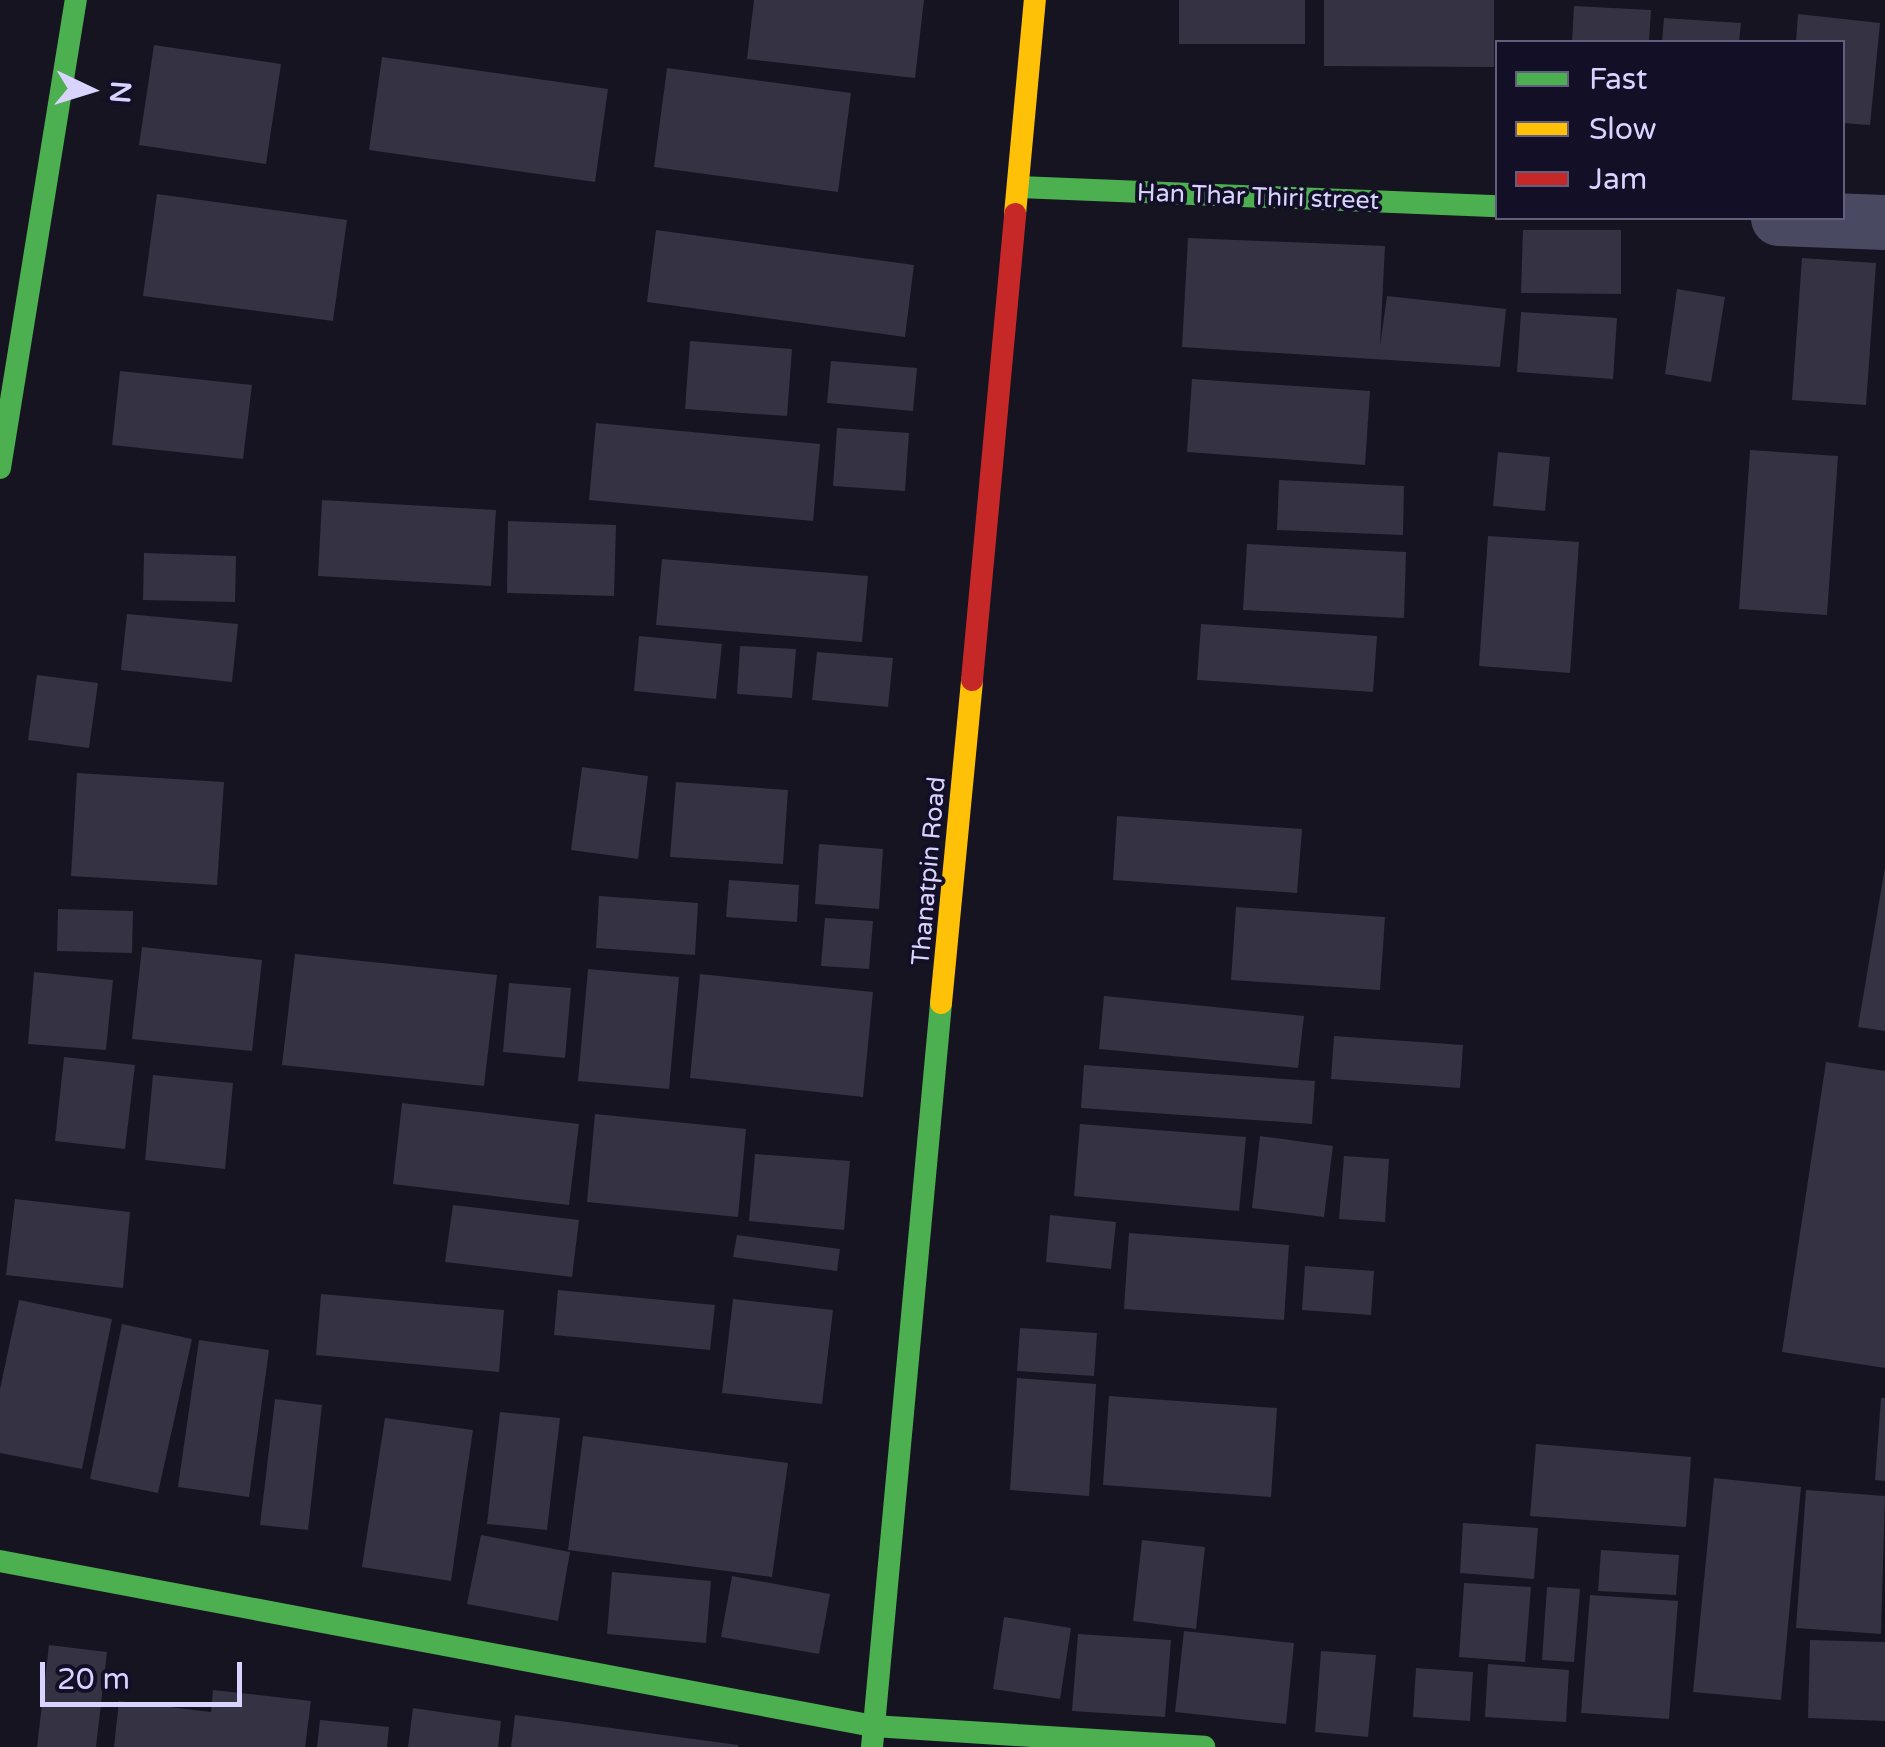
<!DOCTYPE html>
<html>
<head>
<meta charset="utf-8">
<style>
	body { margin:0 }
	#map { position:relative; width:1885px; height:1747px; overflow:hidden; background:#161421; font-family:"Varela Round",sans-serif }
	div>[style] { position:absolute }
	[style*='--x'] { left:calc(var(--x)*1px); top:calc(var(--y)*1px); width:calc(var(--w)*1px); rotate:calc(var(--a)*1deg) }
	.building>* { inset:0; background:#343243 }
	.street>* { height:55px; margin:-27.5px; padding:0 27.5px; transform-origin:27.5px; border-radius:27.5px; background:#4a4962 }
	.fast>* { height:22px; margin:-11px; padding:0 11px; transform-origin:11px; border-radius:11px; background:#4caf50 }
	.slow>* { height:22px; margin:-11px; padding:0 11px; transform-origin:11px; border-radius:11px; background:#ffc107 }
	.jam>* { height:22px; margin:-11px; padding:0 11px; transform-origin:11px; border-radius:11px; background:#c62828 }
	span { translate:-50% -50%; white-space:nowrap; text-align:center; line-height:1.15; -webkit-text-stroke:8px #130f26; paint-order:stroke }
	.street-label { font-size:25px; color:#d9d4ff }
	.legend { position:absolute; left:1495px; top:40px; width:350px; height:180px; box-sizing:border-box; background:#130f26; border:2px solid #625e7d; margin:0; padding:12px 18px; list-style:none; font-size:30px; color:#d9d4ff }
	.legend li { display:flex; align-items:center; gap:20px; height:50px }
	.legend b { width:50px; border:2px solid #625e7d }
	.north { position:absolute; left:40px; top:40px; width:100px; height:100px; -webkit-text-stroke:8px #130f26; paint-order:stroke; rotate:94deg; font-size:28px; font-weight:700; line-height:40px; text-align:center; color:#d9d4ff }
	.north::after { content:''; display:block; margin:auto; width:35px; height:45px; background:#d9d4ff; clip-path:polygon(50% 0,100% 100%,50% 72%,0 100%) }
	.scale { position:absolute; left:40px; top:1662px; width:202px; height:45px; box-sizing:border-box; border:5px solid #d9d4ff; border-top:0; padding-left:12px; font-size:30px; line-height:35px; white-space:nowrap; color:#d9d4ff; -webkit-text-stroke:8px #130f26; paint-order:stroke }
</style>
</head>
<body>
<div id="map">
	<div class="building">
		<div style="clip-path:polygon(754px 0,924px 0,915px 78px,747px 59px)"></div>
		<div style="clip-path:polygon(1179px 0,1305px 0,1305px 44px,1179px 44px)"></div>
		<div style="clip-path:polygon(1324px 0,1494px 0,1494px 67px,1324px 66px)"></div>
		<div style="clip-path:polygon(1574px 6px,1651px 10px,1649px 42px,1572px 42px)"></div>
		<div style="clip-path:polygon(1798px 14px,1880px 23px,1870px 125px,1842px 123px,1842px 42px,1796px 42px)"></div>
		<div style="clip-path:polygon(1664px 18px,1741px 23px,1739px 42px,1662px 42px)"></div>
		<div style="clip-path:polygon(154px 45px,281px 64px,266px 164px,139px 145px)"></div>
		<div style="clip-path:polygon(382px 57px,608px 89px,595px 182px,369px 150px)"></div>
		<div style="clip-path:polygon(667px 68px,851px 93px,838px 192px,654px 167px)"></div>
		<div style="clip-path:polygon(157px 194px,347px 220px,333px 321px,143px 296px)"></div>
		<div style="clip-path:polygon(656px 230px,914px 265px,905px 337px,647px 302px)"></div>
		<div style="clip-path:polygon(1523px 230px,1621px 230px,1621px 294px,1521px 293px)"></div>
		<div style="clip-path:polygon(1188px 238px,1385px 246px,1380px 346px,1387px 296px,1506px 309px,1500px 367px,1182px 347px)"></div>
		<div style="clip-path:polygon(1802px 258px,1876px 263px,1866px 405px,1792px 400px)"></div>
		<div style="clip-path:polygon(1677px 289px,1725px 297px,1711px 382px,1665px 374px)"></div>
		<div style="clip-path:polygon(1521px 312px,1617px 318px,1613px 379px,1517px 372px)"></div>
		<div style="clip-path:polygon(690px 341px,792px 349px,787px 416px,685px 409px)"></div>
		<div style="clip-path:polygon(831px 361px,917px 368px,913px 411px,827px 403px)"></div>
		<div style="clip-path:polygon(120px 371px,252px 385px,243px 459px,112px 445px)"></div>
		<div style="clip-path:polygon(1192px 379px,1370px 391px,1365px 465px,1187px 452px)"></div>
		<div style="clip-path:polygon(596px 423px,820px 444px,813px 521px,589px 500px)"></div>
		<div style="clip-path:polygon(837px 428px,909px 433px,905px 491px,833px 486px)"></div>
		<div style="clip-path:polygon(1750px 450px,1838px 456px,1827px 615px,1739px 609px)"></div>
		<div style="clip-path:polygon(1498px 452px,1550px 457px,1545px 511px,1493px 506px)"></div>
		<div style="clip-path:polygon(1279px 480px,1404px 486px,1403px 535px,1277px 530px)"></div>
		<div style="clip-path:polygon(322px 500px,496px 510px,491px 586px,318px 576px)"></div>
		<div style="clip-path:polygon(508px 521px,616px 525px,614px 596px,507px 593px)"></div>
		<div style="clip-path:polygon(1488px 536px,1579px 542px,1570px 673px,1479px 666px)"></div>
		<div style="clip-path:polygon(1247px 544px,1406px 552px,1404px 618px,1243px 610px)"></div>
		<div style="clip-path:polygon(144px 553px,236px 556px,235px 602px,143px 600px)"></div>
		<div style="clip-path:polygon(662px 559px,868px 576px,862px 642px,656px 625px)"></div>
		<div style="clip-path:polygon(127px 614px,238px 624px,232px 682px,121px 670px)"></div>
		<div style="clip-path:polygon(1201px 624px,1377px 636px,1373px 692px,1197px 680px)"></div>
		<div style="clip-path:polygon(639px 636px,722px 644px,716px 699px,634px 691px)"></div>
		<div style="clip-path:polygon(740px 646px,796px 649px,792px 698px,737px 694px)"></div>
		<div style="clip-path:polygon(817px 652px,893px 658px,888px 707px,812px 700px)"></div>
		<div style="clip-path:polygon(37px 675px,98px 683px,89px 748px,28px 740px)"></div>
		<div style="clip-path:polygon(582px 767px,648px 776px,638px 859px,571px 850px)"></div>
		<div style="clip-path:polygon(77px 773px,224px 782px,217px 885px,71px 876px)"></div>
		<div style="clip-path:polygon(676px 782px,788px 790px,783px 864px,670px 857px)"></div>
		<div style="clip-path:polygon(1117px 816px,1302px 829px,1297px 893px,1113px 880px)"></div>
		<div style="clip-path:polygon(819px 844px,883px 849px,879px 909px,815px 904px)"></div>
		<div style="clip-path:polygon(1885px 867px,1885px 1031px,1858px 1027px)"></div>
		<div style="clip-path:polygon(729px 880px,799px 885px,797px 922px,726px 917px)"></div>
		<div style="clip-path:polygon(599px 896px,698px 903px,695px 955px,596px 948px)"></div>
		<div style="clip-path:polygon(1236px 907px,1385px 917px,1380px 990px,1231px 980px)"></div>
		<div style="clip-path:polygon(58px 909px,133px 911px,132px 953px,57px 951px)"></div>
		<div style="clip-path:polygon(825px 918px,873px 921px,869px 969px,821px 966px)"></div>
		<div style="clip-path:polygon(142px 947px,262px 960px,252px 1051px,132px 1039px)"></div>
		<div style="clip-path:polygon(295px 954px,497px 975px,484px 1086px,282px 1065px)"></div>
		<div style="clip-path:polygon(588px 969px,679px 977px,669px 1089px,578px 1081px)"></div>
		<div style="clip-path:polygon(34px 972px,113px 980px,106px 1050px,28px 1044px)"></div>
		<div style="clip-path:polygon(700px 974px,873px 992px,863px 1097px,690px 1078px)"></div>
		<div style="clip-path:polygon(509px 983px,571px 988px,565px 1058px,503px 1052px)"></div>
		<div style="clip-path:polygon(1104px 996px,1304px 1016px,1298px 1068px,1099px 1049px)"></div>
		<div style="clip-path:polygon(1334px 1036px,1463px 1045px,1460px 1088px,1331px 1079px)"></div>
		<div style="clip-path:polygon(64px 1057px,135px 1065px,125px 1149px,55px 1141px)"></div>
		<div style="clip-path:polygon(1826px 1062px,1885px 1071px,1885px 1368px,1782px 1352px)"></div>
		<div style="clip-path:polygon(1084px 1065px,1315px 1081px,1312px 1124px,1081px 1108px)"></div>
		<div style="clip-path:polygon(153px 1075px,233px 1083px,225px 1169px,145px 1160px)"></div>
		<div style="clip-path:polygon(402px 1103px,579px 1124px,569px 1205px,393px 1184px)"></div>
		<div style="clip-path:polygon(595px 1114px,746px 1129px,738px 1217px,587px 1202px)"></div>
		<div style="clip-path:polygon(1080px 1124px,1246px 1137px,1239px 1211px,1074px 1196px)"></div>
		<div style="clip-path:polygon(1260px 1136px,1333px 1146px,1324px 1217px,1252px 1208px)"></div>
		<div style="clip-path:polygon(755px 1154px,850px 1161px,844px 1230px,749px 1221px)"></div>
		<div style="clip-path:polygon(1344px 1156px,1389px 1159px,1385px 1222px,1339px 1219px)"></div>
		<div style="clip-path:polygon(15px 1199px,130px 1212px,123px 1288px,6px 1275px)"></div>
		<div style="clip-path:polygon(453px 1205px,579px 1220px,572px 1277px,445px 1262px)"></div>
		<div style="clip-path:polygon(1050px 1215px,1116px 1222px,1111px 1269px,1046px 1262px)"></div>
		<div style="clip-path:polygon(1129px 1233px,1289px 1245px,1284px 1320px,1124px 1309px)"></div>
		<div style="clip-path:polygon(737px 1235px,840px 1249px,837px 1271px,733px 1257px)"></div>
		<div style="clip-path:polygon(1305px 1266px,1374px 1271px,1371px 1315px,1302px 1310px)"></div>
		<div style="clip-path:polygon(558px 1290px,715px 1305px,710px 1350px,554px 1335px)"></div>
		<div style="clip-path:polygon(321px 1294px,504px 1310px,499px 1372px,316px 1355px)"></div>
		<div style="clip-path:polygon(733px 1299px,833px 1310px,822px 1404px,722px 1393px)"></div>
		<div style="clip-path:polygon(19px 1300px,112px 1319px,82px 1469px,0 1453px,0 1389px)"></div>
		<div style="clip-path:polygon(122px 1324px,192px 1339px,158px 1493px,90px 1479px)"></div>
		<div style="clip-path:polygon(1020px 1328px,1097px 1333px,1094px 1376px,1017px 1371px)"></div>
		<div style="clip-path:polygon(199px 1340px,269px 1350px,249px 1497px,178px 1487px)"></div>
		<div style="clip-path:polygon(1017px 1378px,1096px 1384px,1089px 1496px,1010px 1490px)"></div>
		<div style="clip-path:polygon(1109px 1396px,1277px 1408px,1271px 1497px,1103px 1485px)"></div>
		<div style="clip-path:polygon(1881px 1398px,1885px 1398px,1885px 1481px,1875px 1480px)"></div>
		<div style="clip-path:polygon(275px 1399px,322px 1405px,308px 1530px,260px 1525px)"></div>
		<div style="clip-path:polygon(500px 1412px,560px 1418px,547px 1530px,487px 1524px)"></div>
		<div style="clip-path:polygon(385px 1418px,473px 1430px,451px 1581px,362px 1567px)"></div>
		<div style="clip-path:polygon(583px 1436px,788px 1463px,772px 1577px,568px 1550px)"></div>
		<div style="clip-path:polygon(1536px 1444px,1691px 1457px,1686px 1527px,1530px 1516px)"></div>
		<div style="clip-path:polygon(1714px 1478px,1801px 1487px,1781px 1700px,1693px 1692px)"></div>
		<div style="clip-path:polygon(1806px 1490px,1885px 1496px,1881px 1634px,1796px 1628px)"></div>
		<div style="clip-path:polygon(1463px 1523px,1538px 1528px,1534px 1579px,1460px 1573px)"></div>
		<div style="clip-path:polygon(481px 1535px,570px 1552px,558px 1621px,467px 1604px)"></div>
		<div style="clip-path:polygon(1142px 1540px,1205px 1547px,1196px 1629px,1133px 1621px)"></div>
		<div style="clip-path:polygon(1601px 1550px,1679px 1555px,1676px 1595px,1598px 1591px)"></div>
		<div style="clip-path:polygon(612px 1572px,711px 1581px,706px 1643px,607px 1634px)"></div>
		<div style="clip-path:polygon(732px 1576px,830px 1594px,819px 1654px,721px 1637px)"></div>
		<div style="clip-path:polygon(1464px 1583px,1531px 1587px,1525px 1662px,1459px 1657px)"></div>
		<div style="clip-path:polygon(1547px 1587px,1580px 1589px,1574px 1662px,1542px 1660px)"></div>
		<div style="clip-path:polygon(1590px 1595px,1678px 1601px,1669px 1719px,1581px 1713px)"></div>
		<div style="clip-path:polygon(1004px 1617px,1071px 1628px,1060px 1699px,993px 1689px)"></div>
		<div style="clip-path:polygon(1184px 1631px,1294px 1643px,1286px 1724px,1175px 1712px)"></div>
		<div style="clip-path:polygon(1078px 1634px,1171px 1640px,1165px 1717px,1072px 1711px)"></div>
		<div style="clip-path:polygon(1810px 1640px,1885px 1642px,1885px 1721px,1808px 1718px)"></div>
		<div style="clip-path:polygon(49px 1645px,107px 1652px,96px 1747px,37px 1747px)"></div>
		<div style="clip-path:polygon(1321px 1651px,1376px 1655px,1368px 1737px,1315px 1732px)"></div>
		<div style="clip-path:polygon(1488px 1664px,1569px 1670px,1566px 1722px,1485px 1717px)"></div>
		<div style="clip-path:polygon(1416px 1668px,1473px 1672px,1470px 1721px,1413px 1717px)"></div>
		<div style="clip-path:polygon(213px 1690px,311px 1701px,305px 1747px,114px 1747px,119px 1701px,211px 1712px)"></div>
		<div style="clip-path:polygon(413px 1708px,501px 1721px,498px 1747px,408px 1747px)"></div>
		<div style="clip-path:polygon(515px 1715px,738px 1745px,738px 1747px,511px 1747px)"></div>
		<div style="clip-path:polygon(320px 1720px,389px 1727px,387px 1747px,317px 1747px)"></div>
	</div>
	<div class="street">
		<div style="--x:1778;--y:218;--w:107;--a:2.1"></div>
	</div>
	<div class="fast">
		<div style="--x:1019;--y:187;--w:479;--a:2.3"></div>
		<div style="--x:0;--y:468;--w:474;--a:-80.8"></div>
		<div style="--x:0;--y:1561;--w:888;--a:10.7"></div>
		<div style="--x:873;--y:1726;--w:332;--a:3.6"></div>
		<div style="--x:872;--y:1747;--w:747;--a:-84.7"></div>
	</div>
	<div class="slow">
		<div style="--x:1015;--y:214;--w:215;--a:-84.7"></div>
		<div style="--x:941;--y:1003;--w:324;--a:-84.5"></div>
	</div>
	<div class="jam">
		<div style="--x:972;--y:680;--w:468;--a:-84.7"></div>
	</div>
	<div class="street-label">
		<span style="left:1258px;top:197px;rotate:2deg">Han Thar Thiri street</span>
		<span style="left:929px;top:871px;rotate:-85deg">Thanatpin Road</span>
	</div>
	<ul class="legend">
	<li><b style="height:12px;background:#4caf50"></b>Fast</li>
	<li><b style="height:12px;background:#ffc107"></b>Slow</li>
	<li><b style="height:12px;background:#c62828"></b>Jam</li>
	</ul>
	<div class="north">N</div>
	<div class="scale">20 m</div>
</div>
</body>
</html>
